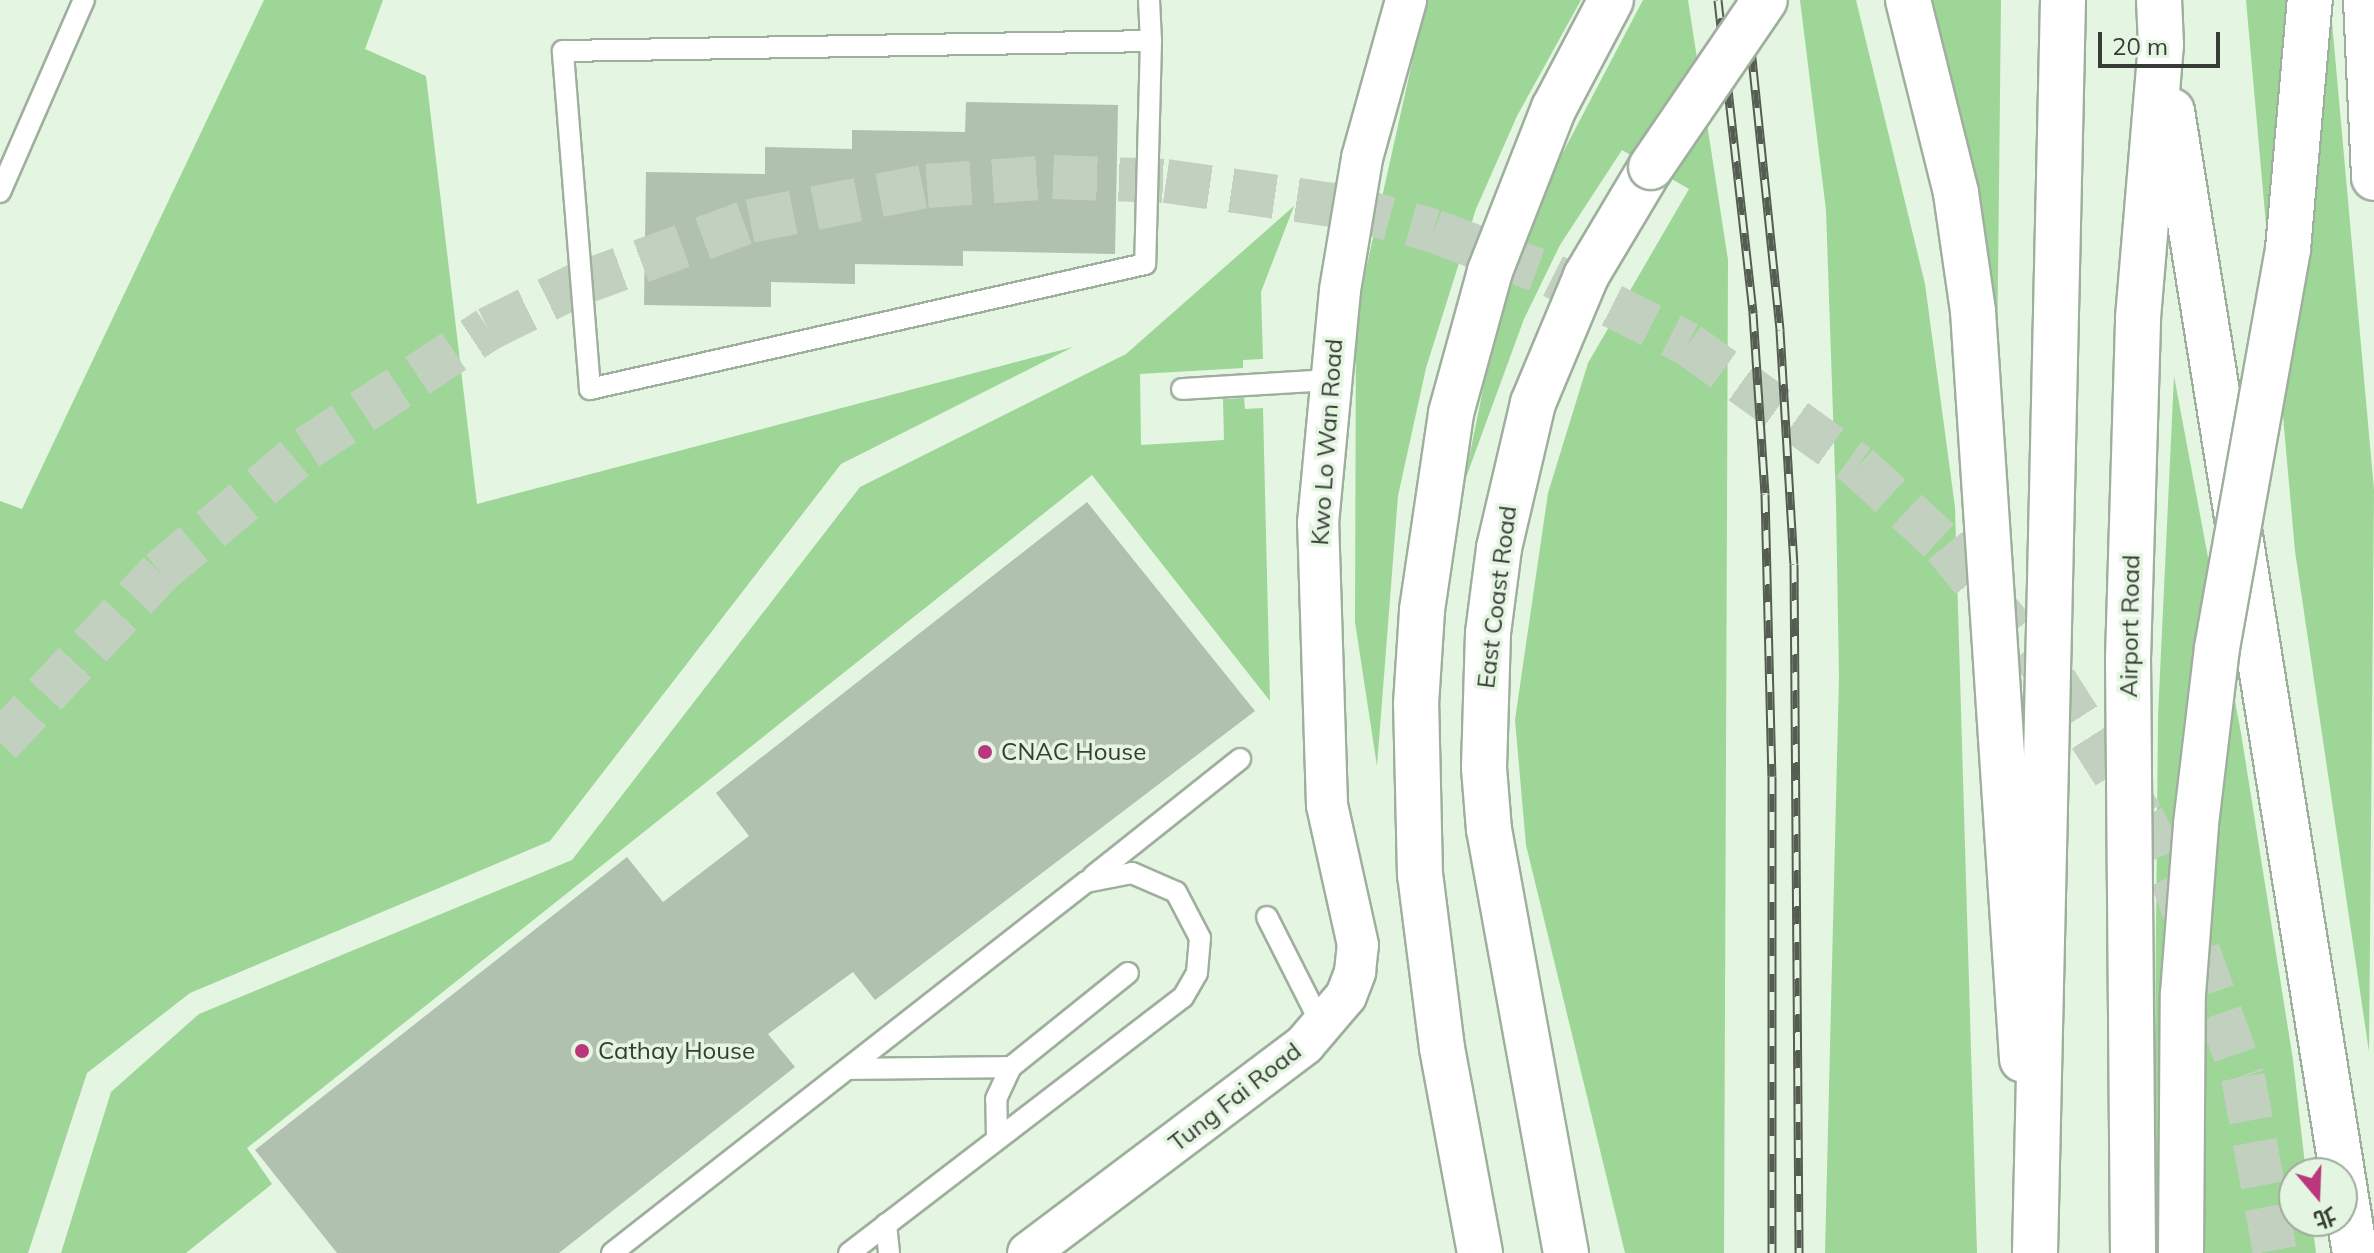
<!DOCTYPE html>
<html>
<head>
<meta charset="utf-8">
<style>
	body { margin:0 }
	#map { position:relative; width:2374px; height:1253px; overflow:hidden; background:#e4f5e1; font-family:Mulish,"Noto Sans TC",sans-serif }
	div>[style] { position:absolute }
	[style*='--x'] { left:calc(var(--x)*1px); top:calc(var(--y)*1px); width:calc(var(--w)*1px); rotate:calc(var(--a)*1deg) }
	.green>* { inset:0; background:#9dd696 }
	.building>* { inset:0; background:#b1c1af }
	.secondary-tunnel>* { height:44px; margin-top:-22px; transform-origin:0; background:repeating-linear-gradient(90deg,#c1d0bf 0 44px,transparent 0 66px) }
	.roads { filter:drop-shadow(2px 0 #9faf9d) drop-shadow(-2px 0 #9faf9d) drop-shadow(0 2px #9faf9d) drop-shadow(0 -2px #9faf9d) }
	.service>* { height:20px; margin:-10px; padding:0 10px; transform-origin:10px; border-radius:10px; background:#fff }
	.minor>* { height:40px; margin:-20px; padding:0 20px; transform-origin:20px; border-radius:20px; background:#fff }
	.primary>* { height:44px; margin:-22px; padding:0 22px; transform-origin:22px; border-radius:22px; background:#fff }
	.motorway>* { height:44px; margin:-22px; padding:0 22px; transform-origin:22px; border-radius:22px; background:#fff }
	.rail>* { height:9px; margin-top:-4.5px; transform-origin:0; background:repeating-linear-gradient(90deg,#e4f5e1 0 18px,#555d53 0 36px); box-sizing:border-box; border-block:2px solid #555d53 }
	.bridges { filter:drop-shadow(2px 0 #9faf9d) drop-shadow(-2px 0 #9faf9d) drop-shadow(0 2px #9faf9d) drop-shadow(0 -2px #9faf9d) }
	.primary-bridge>* { height:44px; margin:-22px; padding:0 22px; transform-origin:22px; border-radius:22px; background:#fff }
	.dots>* { width:22px; height:22px; translate:-50% -50%; box-sizing:border-box; border:4px solid #e4f5e1; border-radius:50% }
	span { translate:-50% -50%; white-space:nowrap; text-align:center; line-height:1.15; -webkit-text-stroke:7px #e4f5e1; paint-order:stroke }
	.street-label { font-size:24px; color:#373d36 }
	.poi-label { font-size:24px; color:#373d36 }
	.left { translate:0 -50%; text-align:left }
	.north { position:absolute; left:2278px; top:1157px; width:80px; height:80px; box-sizing:border-box; background:#e4f5e1; border:2px solid #9fab9d; border-radius:50%; rotate:161deg; font-size:22px; font-weight:700; line-height:32px; text-align:center; color:#373d36 }
	.north::after { content:''; display:block; margin:auto; width:28px; height:36px; background:#ba377d; clip-path:polygon(50% 0,100% 100%,50% 72%,0 100%) }
	.scale { position:absolute; left:2098px; top:32px; width:122px; height:36px; box-sizing:border-box; border:4px solid #373d36; border-top:0; padding-left:10px; font-size:24px; line-height:28px; white-space:nowrap; color:#373d36; -webkit-text-stroke:6px #e4f5e1; paint-order:stroke }
</style>
</head>
<body>
<div id="map">
	<div class="green">
		<div style="clip-path:polygon(264px 0,383px 0,365px 49px,426px 76px,477px 504px,1073px 347px,841px 464px,550px 841px,190px 993px,87px 1073px,28px 1253px,0 1253px,0 501px,22px 509px)"></div>
		<div style="clip-path:polygon(1426px 0,1581px 0,1517px 116px,1476px 209px,1426px 368px,1398px 496px,1377px 766px,1355px 622px,1356px 314px)"></div>
		<div style="clip-path:polygon(1643px 0,1688px 0,1728px 260px,1724px 1253px,1625px 1253px,1526px 845px,1515px 720px,1548px 493px,1588px 363px,1689px 189px,1622px 150px,1560px 245px,1524px 319px,1464px 483px,1498px 315px,1550px 177px)"></div>
		<div style="clip-path:polygon(1800px 0,1856px 0,1925px 284px,1955px 507px,1977px 1253px,1825px 1253px,1839px 677px,1836px 501px,1826px 210px)"></div>
		<div style="clip-path:polygon(1906px 0,2001px 0,1996px 461px)"></div>
		<div style="clip-path:polygon(2246px 0,2330px 0,2374px 490px,2369px 1052px,2295px 551px)"></div>
		<div style="clip-path:polygon(1294px 206px,1261px 292px,1263px 359px,1243px 360px,1243px 368px,1140px 374px,1141px 445px,1224px 440px,1223px 399px,1244px 398px,1245px 409px,1263px 408px,1270px 701px,1092px 475px,247px 1148px,272px 1184px,186px 1253px,61px 1253px,111px 1092px,199px 1014px,572px 860px,860px 487px,1126px 354px)"></div>
		<div style="clip-path:polygon(2174px 376px,2241px 733px,2293px 1060px,2306px 1173px,2294px 1173px,2294px 1221px,2312px 1221px,2316px 1253px,2153px 1253px,2158px 716px)"></div>
	</div>
	<div class="building">
		<div style="clip-path:polygon(966px 102px,1118px 105px,1115px 254px,963px 251px,963px 266px,855px 264px,855px 284px,771px 282px,771px 307px,644px 305px,646px 172px,765px 174px,765px 147px,852px 149px,852px 130px,965px 132px)"></div>
		<div style="clip-path:polygon(1087px 502px,1255px 711px,875px 1000px,853px 972px,768px 1034px,795px 1067px,559px 1253px,337px 1253px,255px 1150px,627px 857px,663px 902px,749px 836px,716px 793px)"></div>
	</div>
	<div class="secondary-tunnel">
		<div style="--x:0;--y:743;--w:234;--a:-46.9"></div>
		<div style="--x:160;--y:572;--w:192;--a:-40.1"></div>
		<div style="--x:307;--y:448;--w:217;--a:-33.3"></div>
		<div style="--x:488;--y:329;--w:102;--a:-26.3"></div>
		<div style="--x:579;--y:284;--w:182;--a:-20.2"></div>
		<div style="--x:750;--y:221;--w:180;--a:-11.2"></div>
		<div style="--x:927;--y:186;--w:126;--a:-4.1"></div>
		<div style="--x:1053;--y:177;--w:113;--a:2"></div>
		<div style="--x:1166;--y:181;--w:183;--a:8.2"></div>
		<div style="--x:1347;--y:207;--w:90;--a:15.4"></div>
		<div style="--x:1434;--y:231;--w:127;--a:20.7"></div>
		<div style="--x:1553;--y:276;--w:151;--a:26.7"></div>
		<div style="--x:1688;--y:344;--w:209;--a:35.7"></div>
		<div style="--x:1858;--y:466;--w:118;--a:42.6"></div>
		<div style="--x:1945;--y:546;--w:174;--a:50.8"></div>
		<div style="--x:2055;--y:681;--w:161;--a:57.4"></div>
		<div style="--x:2142;--y:817;--w:80;--a:64.7"></div>
		<div style="--x:2176;--y:889;--w:200;--a:70.4"></div>
		<div style="--x:2243;--y:1077;--w:179;--a:79.7"></div>
	</div>
	<div class="roads">
		<div class="service">
			<div style="--x:1149;--y:0;--w:41;--a:87.2"></div>
			<div style="--x:1151;--y:41;--w:223;--a:91.5"></div>
			<div style="--x:1145;--y:264;--w:569;--a:167.31"></div>
			<div style="--x:590;--y:389;--w:339;--a:-94.6"></div>
			<div style="--x:563;--y:51;--w:588;--a:-0.97"></div>
			<div style="--x:0;--y:192;--w:210;--a:-66.4"></div>
			<div style="--x:1182;--y:389;--w:146;--a:-3.5"></div>
			<div style="--x:1093;--y:876;--w:188;--a:-38.5"></div>
			<div style="--x:1267;--y:917;--w:124;--a:63.2"></div>
			<div style="--x:850;--y:1069;--w:161;--a:-0.7"></div>
			<div style="--x:997;--y:1138;--w:39;--a:-91"></div>
			<div style="--x:996;--y:1099;--w:35;--a:-65"></div>
			<div style="--x:1011;--y:1067;--w:150;--a:-38.8"></div>
			<div style="--x:886;--y:1224;--w:29;--a:84"></div>
			<div style="--x:612;--y:1253;--w:602;--a:-38.05"></div>
			<div style="--x:1086;--y:882;--w:47;--a:-11.1"></div>
			<div style="--x:1132;--y:873;--w:48;--a:23.4"></div>
			<div style="--x:1176;--y:892;--w:52;--a:62.4"></div>
			<div style="--x:1200;--y:938;--w:35;--a:95"></div>
			<div style="--x:1197;--y:973;--w:28;--a:120"></div>
			<div style="--x:1183;--y:997;--w:421;--a:142.5"></div>
		</div>
		<div class="minor">
			<div style="--x:1028;--y:1253;--w:347;--a:-37"></div>
			<div style="--x:1305;--y:1044;--w:63;--a:-49.5"></div>
			<div style="--x:1346;--y:996;--w:26;--a:-69"></div>
			<div style="--x:1355;--y:972;--w:27;--a:-84"></div>
			<div style="--x:1358;--y:945;--w:143;--a:-102.5"></div>
			<div style="--x:1327;--y:805;--w:282;--a:-91.8"></div>
			<div style="--x:1318;--y:523;--w:234;--a:-84.6"></div>
			<div style="--x:1340;--y:290;--w:134;--a:-80.5"></div>
			<div style="--x:1362;--y:158;--w:164;--a:-74.4"></div>
		</div>
		<div class="primary">
			<div style="--x:1908;--y:0;--w:199;--a:76"></div>
			<div style="--x:1956;--y:193;--w:119;--a:81.8"></div>
			<div style="--x:1973;--y:311;--w:750;--a:86.25"></div>
			<div style="--x:2366;--y:0;--w:178;--a:87.4"></div>
			<div style="--x:1480;--y:1253;--w:208;--a:-100.5"></div>
			<div style="--x:1442;--y:1048;--w:174;--a:-97.2"></div>
			<div style="--x:1420;--y:875;--w:171;--a:-91.3"></div>
			<div style="--x:1416;--y:704;--w:94;--a:-86.3"></div>
			<div style="--x:1422;--y:610;--w:199;--a:-81.6"></div>
			<div style="--x:1451;--y:413;--w:147;--a:-74.6"></div>
			<div style="--x:1490;--y:271;--w:175;--a:-68.6"></div>
			<div style="--x:1554;--y:108;--w:122;--a:-62.2"></div>
			<div style="--x:1566;--y:1253;--w:430;--a:-100.3"></div>
			<div style="--x:1489;--y:830;--w:62;--a:-94.6"></div>
			<div style="--x:1484;--y:768;--w:135;--a:-88.3"></div>
			<div style="--x:1488;--y:633;--w:86;--a:-82.6"></div>
			<div style="--x:1499;--y:548;--w:149;--a:-76.8"></div>
			<div style="--x:1533;--y:403;--w:138;--a:-67.3"></div>
			<div style="--x:1586;--y:276;--w:127;--a:-59.2"></div>
		</div>
		<div class="motorway">
			<div style="--x:2172;--y:111;--w:1157;--a:80.9"></div>
			<div style="--x:2035;--y:1253;--w:1253;--a:-88.72"></div>
			<div style="--x:2133;--y:1253;--w:594;--a:-90.48"></div>
			<div style="--x:2128;--y:659;--w:341;--a:-88.3"></div>
			<div style="--x:2138;--y:318;--w:274;--a:-85.2"></div>
			<div style="--x:2161;--y:45;--w:45;--a:-92.5"></div>
		</div>
	</div>
	<div class="rail">
		<div style="--x:1718;--y:0;--w:315;--a:83.6"></div>
		<div style="--x:1753;--y:313;--w:181;--a:86.2"></div>
		<div style="--x:1765;--y:494;--w:282;--a:88.6"></div>
		<div style="--x:1772;--y:776;--w:477;--a:90"></div>
		<div style="--x:1746;--y:0;--w:332;--a:84.1"></div>
		<div style="--x:1780;--y:330;--w:234;--a:86.6"></div>
		<div style="--x:1794;--y:564;--w:689;--a:89.58"></div>
	</div>
	<div class="bridges">
		<div class="primary-bridge">
			<div style="--x:1651;--y:167;--w:202;--a:-55.7"></div>
			<div style="--x:2181;--y:1253;--w:259;--a:-89.6"></div>
			<div style="--x:2183;--y:994;--w:170;--a:-85.6"></div>
			<div style="--x:2196;--y:824;--w:177;--a:-83.2"></div>
			<div style="--x:2217;--y:648;--w:405;--a:-79.9"></div>
			<div style="--x:2288;--y:249;--w:250;--a:-85"></div>
		</div>
	</div>
	<div class="dots">
		<div style="left:985px;top:752px;background:#ba377d"></div>
		<div style="left:582px;top:1051px;background:#ba377d"></div>
	</div>
	<div class="street-label">
		<span style="left:1327px;top:442px;rotate:-86deg">Kwo Lo Wan Road</span>
		<span style="left:1497px;top:597px;rotate:-83deg">East Coast Road</span>
		<span style="left:2130px;top:626px;rotate:-89deg">Airport Road</span>
		<span style="left:1235px;top:1097px;rotate:-38deg">Tung Fai Road</span>
	</div>
	<div class="poi-label">
		<span class="left" style="left:1001px;top:752px">CNAC House</span>
		<span class="left" style="left:598px;top:1051px">Cathay House</span>
	</div>
	<div class="north">北</div>
	<div class="scale">20 m</div>
</div>
</body>
</html>
